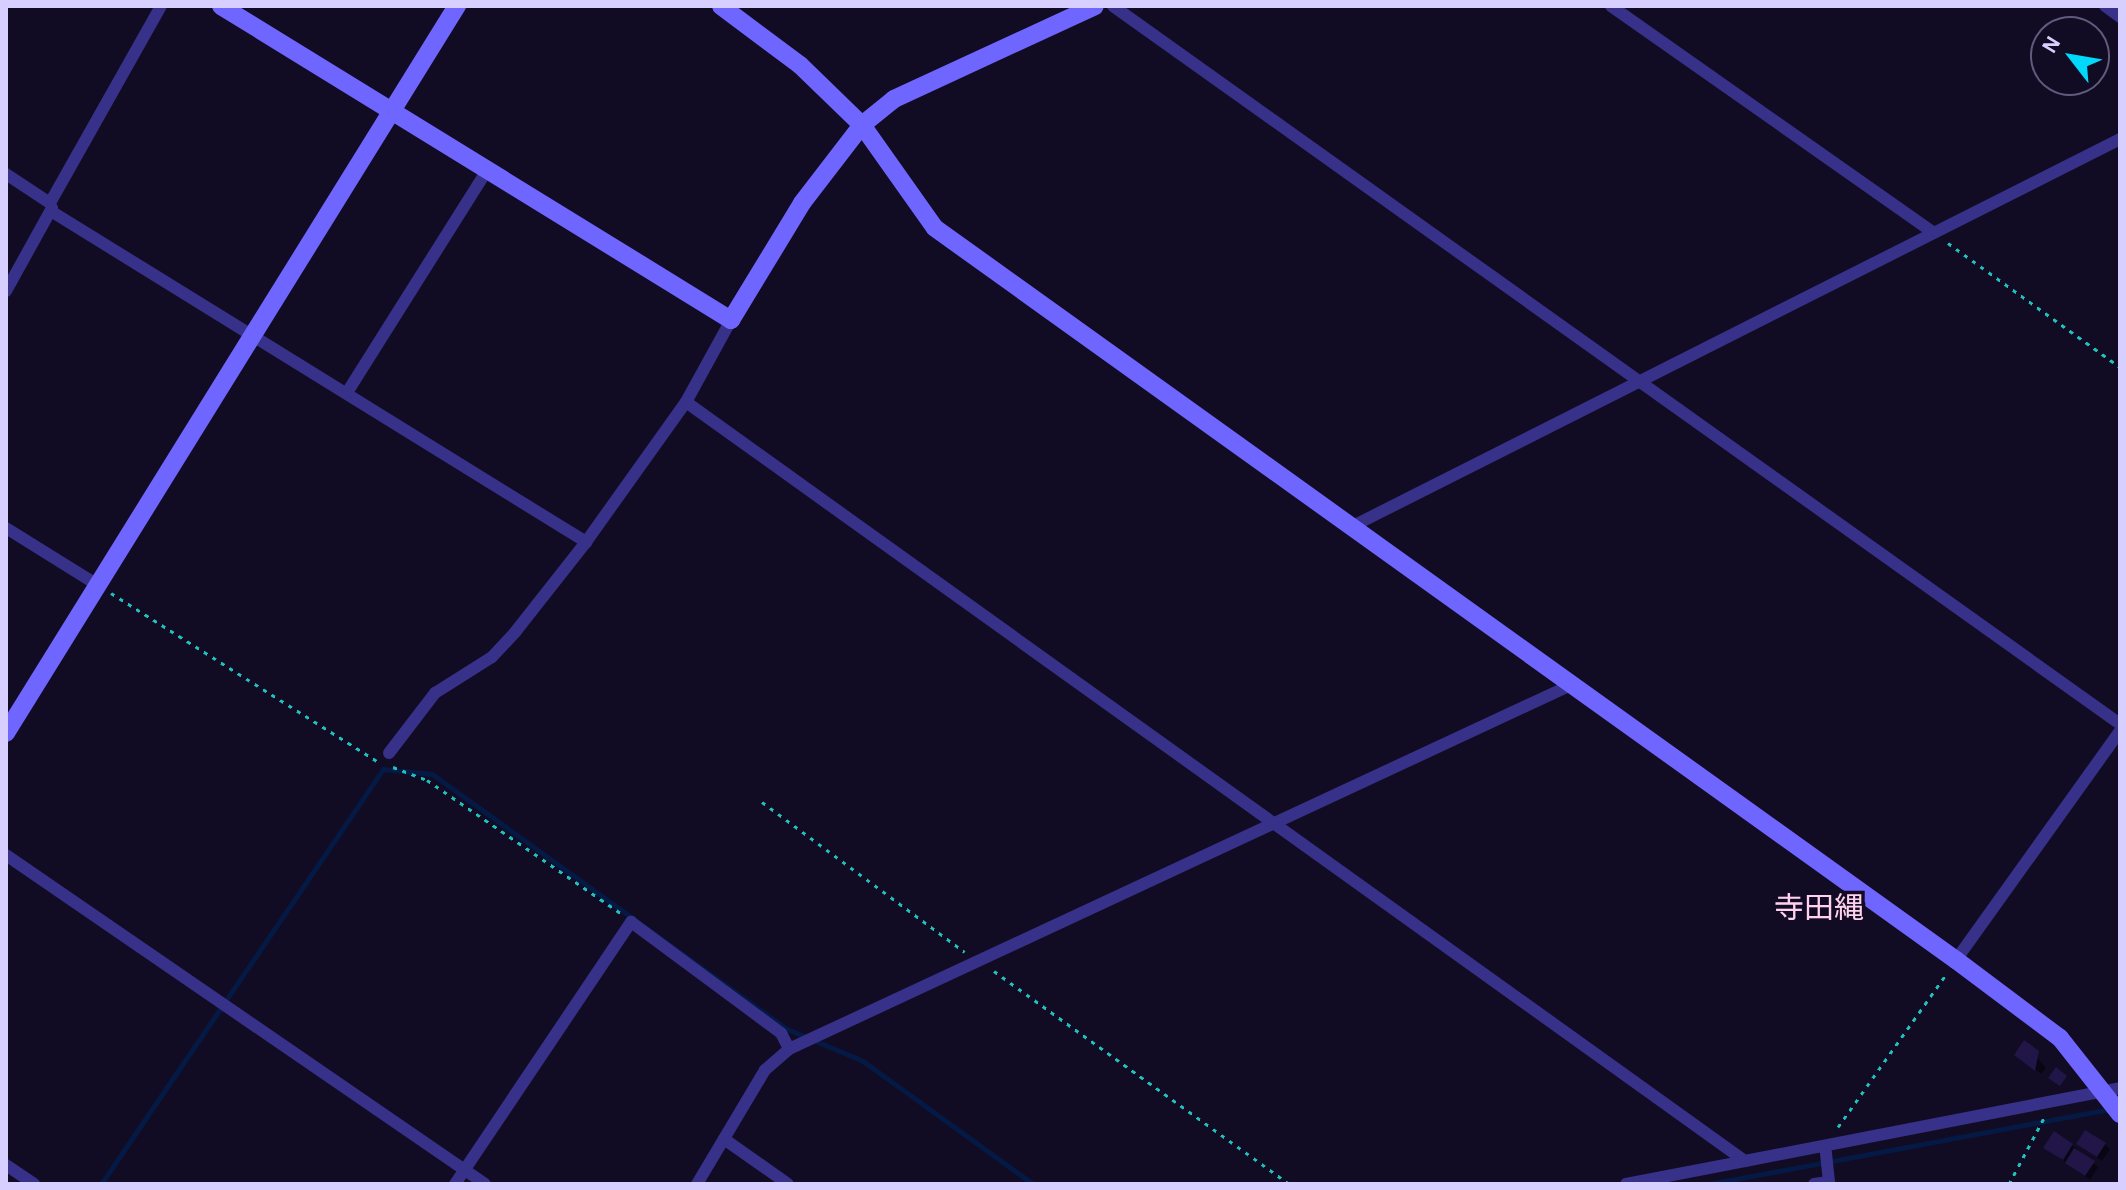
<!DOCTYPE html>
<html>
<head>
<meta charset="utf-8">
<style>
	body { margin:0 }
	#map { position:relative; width:2126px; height:1190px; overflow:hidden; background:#110c24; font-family:"Alegreya Sans","Noto Sans JP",sans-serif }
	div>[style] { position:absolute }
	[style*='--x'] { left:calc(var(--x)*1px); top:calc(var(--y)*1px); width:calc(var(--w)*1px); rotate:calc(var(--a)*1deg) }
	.shadow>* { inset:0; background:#0007 }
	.stream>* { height:5px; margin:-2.5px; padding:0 2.5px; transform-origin:2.5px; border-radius:2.5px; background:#041a45 }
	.building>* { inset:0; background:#211647 }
	.path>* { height:3px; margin-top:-1.5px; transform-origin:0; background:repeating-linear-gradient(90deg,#21c1bd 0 4px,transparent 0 10px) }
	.street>* { height:12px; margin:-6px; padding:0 6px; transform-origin:6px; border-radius:6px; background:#373189 }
	.secondary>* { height:18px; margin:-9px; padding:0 9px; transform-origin:9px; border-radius:9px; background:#6f66ff }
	span { translate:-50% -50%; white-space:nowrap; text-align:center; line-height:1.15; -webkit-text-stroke:7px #110c24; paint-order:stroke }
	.neighbourhood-label { font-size:30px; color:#ffd1ed }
	.frame { position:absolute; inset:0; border:8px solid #d6cfff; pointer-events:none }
	.north { position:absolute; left:2030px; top:16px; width:80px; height:80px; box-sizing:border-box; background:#110c24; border:2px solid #605a7c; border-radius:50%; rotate:301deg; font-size:22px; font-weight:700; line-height:32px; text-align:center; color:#d6cfff }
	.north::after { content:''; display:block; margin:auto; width:28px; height:36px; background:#00d9fa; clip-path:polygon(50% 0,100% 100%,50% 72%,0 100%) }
</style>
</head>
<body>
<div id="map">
	<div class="shadow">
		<div style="clip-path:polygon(2029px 1048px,2046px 1068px,2041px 1074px,2021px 1059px)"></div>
		<div style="clip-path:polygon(2079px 1144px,2105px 1144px,2110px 1149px,2102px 1161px)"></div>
		<div style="clip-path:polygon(2072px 1145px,2098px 1167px,2090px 1180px,2046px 1148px)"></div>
	</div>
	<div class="stream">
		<div style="--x:101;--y:1184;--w:502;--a:-55.8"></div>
		<div style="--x:383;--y:769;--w:49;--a:5.8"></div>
		<div style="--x:432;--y:774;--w:437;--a:35.7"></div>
		<div style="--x:787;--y:1029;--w:82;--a:22.8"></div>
		<div style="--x:863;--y:1061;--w:210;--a:35.9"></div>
		<div style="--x:1709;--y:1184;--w:407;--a:-10.6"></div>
	</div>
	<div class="building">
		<div style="clip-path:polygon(2024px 1040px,2039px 1051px,2035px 1071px,2014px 1055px)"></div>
		<div style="clip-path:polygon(2056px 1067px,2067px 1076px,2060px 1086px,2048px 1078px)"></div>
		<div style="clip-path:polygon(2085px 1130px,2106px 1143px,2097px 1157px,2076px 1144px)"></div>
		<div style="clip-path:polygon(2054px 1131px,2073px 1144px,2063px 1160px,2043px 1148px)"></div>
		<div style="clip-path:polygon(2074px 1148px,2095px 1161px,2085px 1176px,2065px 1163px)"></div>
	</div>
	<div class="path">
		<div style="--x:1948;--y:243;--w:212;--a:35.8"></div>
		<div style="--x:111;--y:593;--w:316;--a:32.3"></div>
		<div style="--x:393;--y:767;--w:36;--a:21"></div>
		<div style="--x:427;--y:780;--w:237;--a:34.5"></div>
		<div style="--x:762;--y:802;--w:252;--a:36.5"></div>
		<div style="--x:994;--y:971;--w:364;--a:35.8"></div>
		<div style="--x:1838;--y:1127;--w:189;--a:-54.7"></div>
		<div style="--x:2009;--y:1184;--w:75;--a:-62.1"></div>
	</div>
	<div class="street">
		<div style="--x:1113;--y:6;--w:1237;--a:35.49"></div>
		<div style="--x:1611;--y:6;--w:393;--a:35.1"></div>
		<div style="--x:2105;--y:6;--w:19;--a:36"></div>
		<div style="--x:6;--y:174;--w:53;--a:33.4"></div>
		<div style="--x:50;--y:203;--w:226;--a:-60.6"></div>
		<div style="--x:54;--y:213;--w:626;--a:31.73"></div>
		<div style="--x:586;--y:542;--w:172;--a:-54.5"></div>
		<div style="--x:686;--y:402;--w:94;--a:-61.2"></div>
		<div style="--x:6;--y:291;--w:95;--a:-61"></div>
		<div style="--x:348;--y:391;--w:259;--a:-57.8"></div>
		<div style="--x:686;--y:402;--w:1303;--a:35.63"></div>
		<div style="--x:1745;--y:1161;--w:382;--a:-11"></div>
		<div style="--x:6;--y:528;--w:110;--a:31.9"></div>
		<div style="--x:1349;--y:528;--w:864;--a:-26.77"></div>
		<div style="--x:389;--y:753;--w:76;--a:-52.5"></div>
		<div style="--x:435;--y:693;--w:67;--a:-32.3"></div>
		<div style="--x:492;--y:657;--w:35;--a:-47"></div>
		<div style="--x:516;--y:631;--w:113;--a:-51.8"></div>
		<div style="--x:6;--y:855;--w:581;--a:34.48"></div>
		<div style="--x:1956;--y:960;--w:282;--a:-54.4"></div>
		<div style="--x:724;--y:1139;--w:78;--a:35.1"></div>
		<div style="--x:6;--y:1165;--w:34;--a:34"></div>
		<div style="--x:455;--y:1184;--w:316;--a:-56.1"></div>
		<div style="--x:631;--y:922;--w:187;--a:36.5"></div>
		<div style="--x:781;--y:1033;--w:18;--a:63"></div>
		<div style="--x:697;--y:1184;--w:133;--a:-59.2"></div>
		<div style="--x:765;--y:1070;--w:32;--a:-41"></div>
		<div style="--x:789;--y:1049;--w:860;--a:-24.96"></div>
		<div style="--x:1626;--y:1184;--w:121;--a:-10.9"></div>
		<div style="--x:1814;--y:1184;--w:15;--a:-8"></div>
		<div style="--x:1829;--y:1182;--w:36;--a:-96"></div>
	</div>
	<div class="secondary">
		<div style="--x:221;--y:6;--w:599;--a:31.62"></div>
		<div style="--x:731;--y:320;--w:137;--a:-58.7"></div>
		<div style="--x:802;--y:203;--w:98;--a:-52.4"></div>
		<div style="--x:862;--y:125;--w:41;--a:-39.1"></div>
		<div style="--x:894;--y:99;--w:221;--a:-24.8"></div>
		<div style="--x:721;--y:6;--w:99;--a:36.8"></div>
		<div style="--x:800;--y:65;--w:86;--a:44.1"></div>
		<div style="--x:862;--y:125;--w:126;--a:54.7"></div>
		<div style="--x:935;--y:228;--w:1256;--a:35.64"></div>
		<div style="--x:1956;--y:960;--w:130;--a:36.9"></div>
		<div style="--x:2060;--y:1038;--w:97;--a:51.7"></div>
		<div style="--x:6;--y:733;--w:856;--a:-58.19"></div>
	</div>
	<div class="neighbourhood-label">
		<span style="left:1819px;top:909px">寺田縄</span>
	</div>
	<div class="frame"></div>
	<div class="north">N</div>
</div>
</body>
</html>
